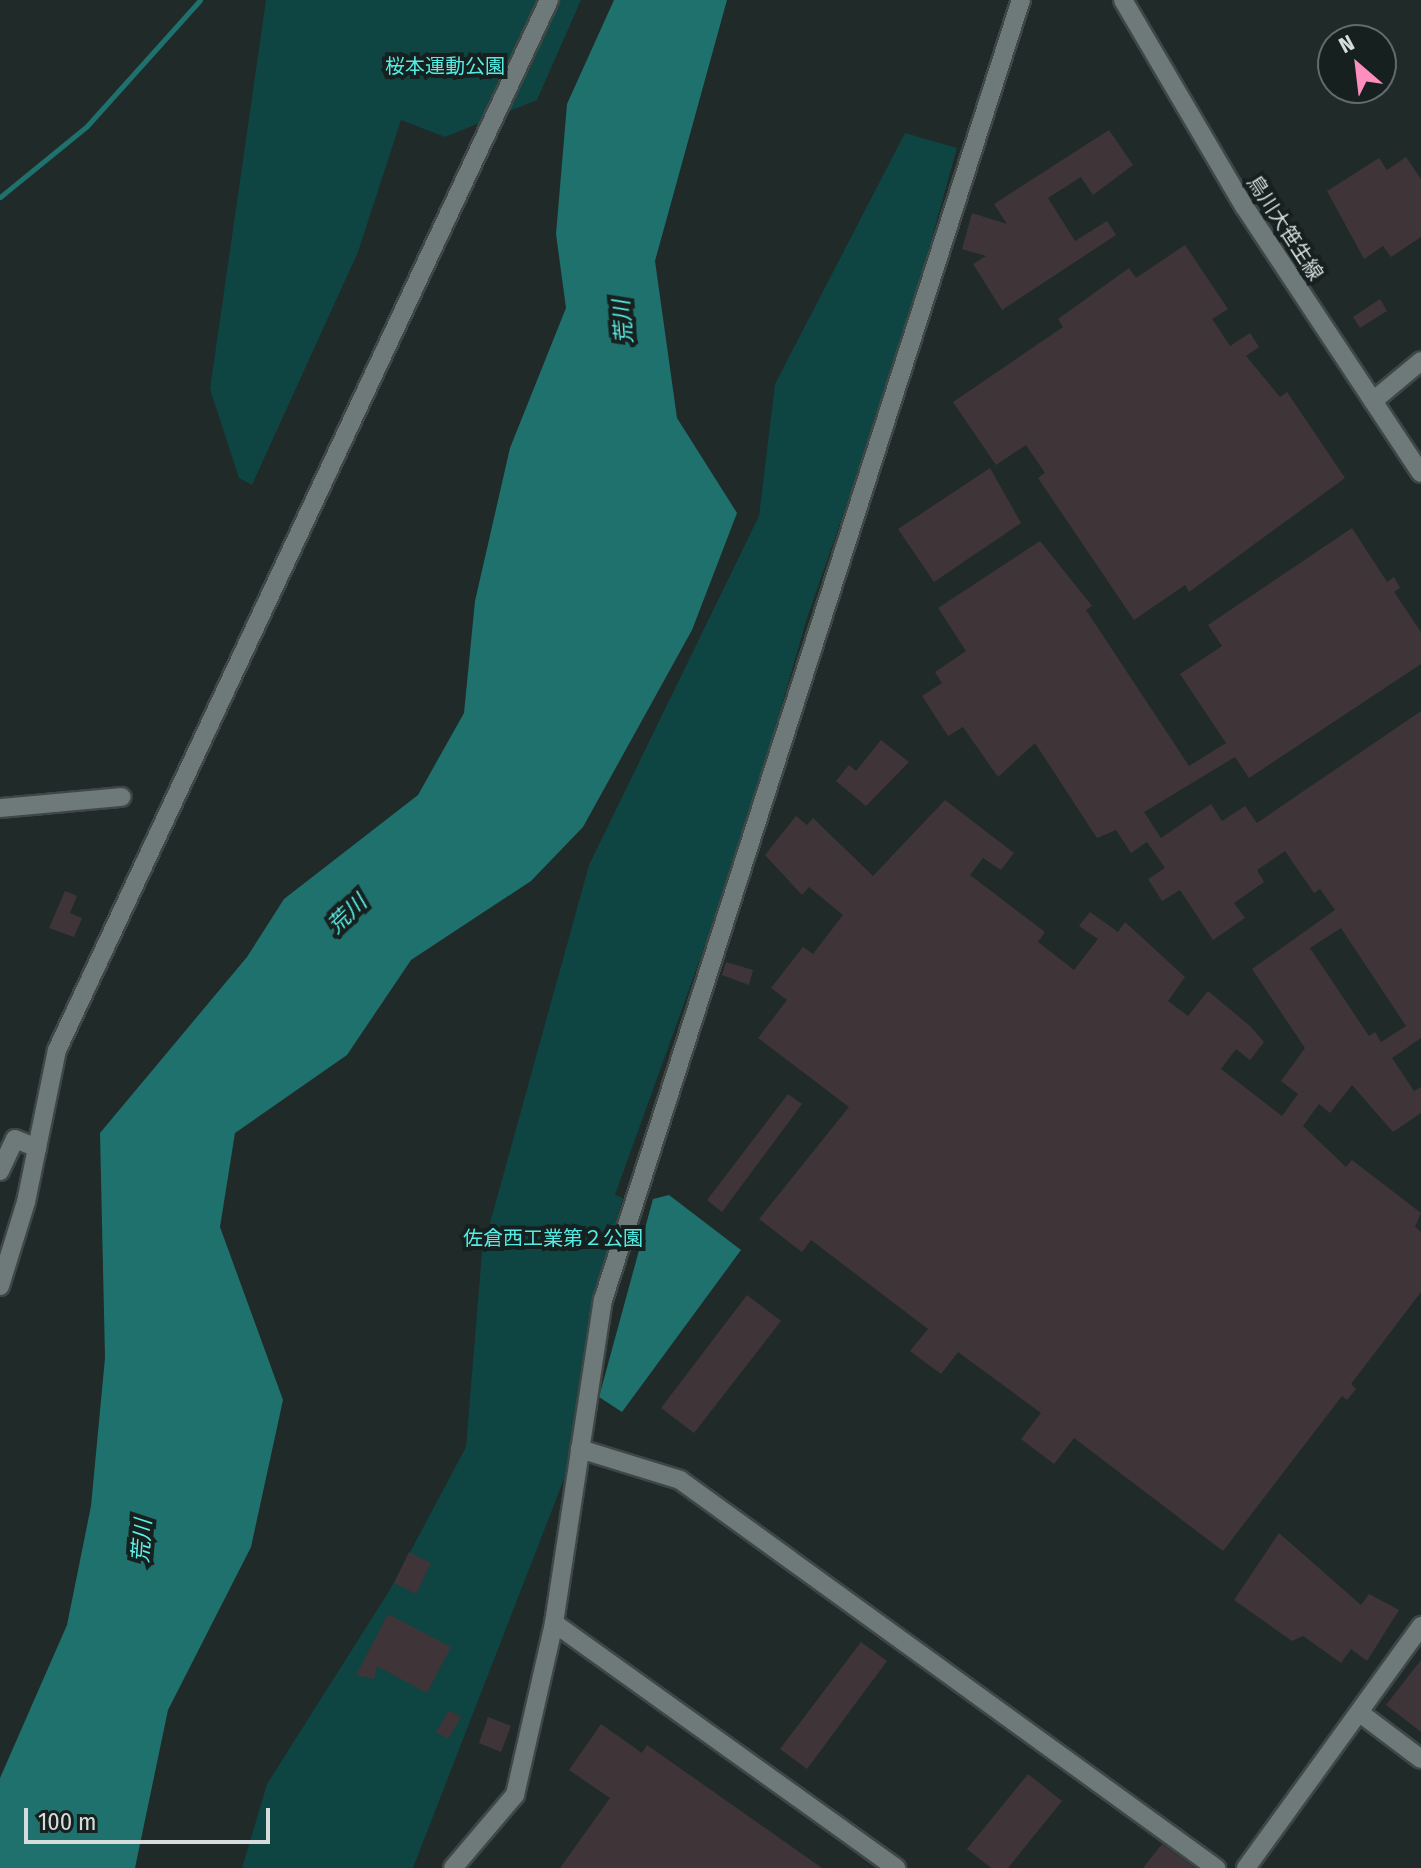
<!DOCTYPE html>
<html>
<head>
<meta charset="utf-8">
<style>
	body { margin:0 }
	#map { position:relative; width:1421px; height:1868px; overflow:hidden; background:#202a29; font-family:"Fira Sans Condensed","Noto Sans JP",sans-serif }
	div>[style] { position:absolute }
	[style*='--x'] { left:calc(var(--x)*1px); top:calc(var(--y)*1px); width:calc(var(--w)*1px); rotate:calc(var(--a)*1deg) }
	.green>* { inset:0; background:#0e4441 }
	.water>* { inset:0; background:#1e716d }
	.stream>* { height:5px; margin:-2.5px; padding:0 2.5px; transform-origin:2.5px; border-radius:2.5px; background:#1e716d }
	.building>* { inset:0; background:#3f3538 }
	.roads { filter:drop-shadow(2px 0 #3e4746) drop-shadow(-2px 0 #3e4746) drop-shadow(0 2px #3e4746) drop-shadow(0 -2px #3e4746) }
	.minor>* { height:18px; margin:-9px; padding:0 9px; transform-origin:9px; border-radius:9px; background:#6e7a79 }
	span { translate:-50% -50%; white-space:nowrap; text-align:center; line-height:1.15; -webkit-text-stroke:8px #16201f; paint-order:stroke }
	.park-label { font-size:20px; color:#54ece4 }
	.street-label { font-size:20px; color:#d6dcdb }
	.water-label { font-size:22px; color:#5bf1e9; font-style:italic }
	.north { position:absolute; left:1317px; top:24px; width:80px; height:80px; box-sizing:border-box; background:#16201f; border:2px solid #636b6a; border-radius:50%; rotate:332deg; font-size:22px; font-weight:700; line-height:32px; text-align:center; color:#d6dcdb }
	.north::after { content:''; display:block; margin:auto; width:28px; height:36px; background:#fe8ebd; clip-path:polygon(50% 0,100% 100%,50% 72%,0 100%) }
	.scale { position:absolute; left:24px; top:1808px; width:246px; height:36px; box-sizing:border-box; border:4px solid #d6dcdb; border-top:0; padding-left:10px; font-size:24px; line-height:28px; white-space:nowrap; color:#d6dcdb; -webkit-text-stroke:6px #16201f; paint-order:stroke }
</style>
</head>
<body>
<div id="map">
	<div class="green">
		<div style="clip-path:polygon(266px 0,581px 0,537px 100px,445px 137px,401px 120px,358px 252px,252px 485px,239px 478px,210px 389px)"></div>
		<div style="clip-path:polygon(905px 133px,957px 148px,901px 349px,807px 618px,743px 840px,615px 1195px,623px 1198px,602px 1270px,583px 1423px,566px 1474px,413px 1868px,242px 1868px,267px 1784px,391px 1588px,466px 1447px,482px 1252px,589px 865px,759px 516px,775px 384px)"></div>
	</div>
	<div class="water">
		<div style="clip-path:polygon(614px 0,727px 0,655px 261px,677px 418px,737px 513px,692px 630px,583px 827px,531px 881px,411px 960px,347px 1055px,235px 1133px,220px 1227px,283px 1400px,251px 1547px,168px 1710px,135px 1868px,0 1868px,0 1778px,67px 1625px,91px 1506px,105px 1358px,100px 1133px,247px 957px,284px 899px,418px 795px,464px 713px,475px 601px,510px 448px,566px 308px,556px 234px,567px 104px)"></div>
		<div style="clip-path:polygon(669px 1195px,741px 1250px,622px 1412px,599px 1397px,653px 1199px)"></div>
	</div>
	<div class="stream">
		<div style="--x:0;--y:197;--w:112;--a:-39.2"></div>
		<div style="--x:87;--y:126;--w:169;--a:-48.1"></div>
	</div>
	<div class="building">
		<div style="clip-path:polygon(1109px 130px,1133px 165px,1093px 195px,1081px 177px,1048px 198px,1075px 241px,1107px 221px,1116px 235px,1002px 310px,973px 264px,986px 256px,962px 249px,972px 213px,1007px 224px,994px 204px)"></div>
		<div style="clip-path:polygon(1406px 157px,1421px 179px,1421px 237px,1391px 257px,1383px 246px,1364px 259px,1327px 191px,1379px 158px,1387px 170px)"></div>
		<div style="clip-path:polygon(1185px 245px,1228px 309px,1212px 319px,1230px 346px,1250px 333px,1259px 347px,1246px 356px,1280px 397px,1287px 392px,1345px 478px,1189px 592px,1185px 585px,1134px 620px,1038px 478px,1045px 473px,1026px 445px,996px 465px,953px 402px,1063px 327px,1058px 319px,1129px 268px,1136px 278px)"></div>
		<div style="clip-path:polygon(1380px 299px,1387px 311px,1360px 328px,1353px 317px)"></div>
		<div style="clip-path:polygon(990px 468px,1021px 523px,934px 582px,898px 529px)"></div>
		<div style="clip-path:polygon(evenodd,1352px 528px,1387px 582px,1394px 577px,1400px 588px,1394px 592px,1421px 632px,1421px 664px,1249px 778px,1235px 757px,1144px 812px,1161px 838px,1211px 804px,1222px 821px,1245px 806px,1257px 823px,1421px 711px,1421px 1038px,1392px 1058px,1414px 1091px,1421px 1087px,1421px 1113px,1393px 1132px,1352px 1085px,1330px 1113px,1319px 1104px,1303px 1126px,1346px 1167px,1352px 1160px,1421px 1213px,1415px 1227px,1421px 1232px,1421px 1292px,1351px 1384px,1356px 1389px,1347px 1400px,1342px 1396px,1223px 1551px,1074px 1438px,1054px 1464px,1021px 1439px,1041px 1413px,958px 1352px,941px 1374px,910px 1351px,928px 1329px,811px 1240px,802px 1252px,759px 1219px,849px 1107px,758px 1038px,787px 1000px,771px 988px,803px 947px,813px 954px,843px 915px,809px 887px,802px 895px,765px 855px,796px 816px,807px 825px,813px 818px,873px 876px,945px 800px,1014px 853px,1001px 870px,983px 858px,970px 875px,1045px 932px,1038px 942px,1074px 970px,1098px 939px,1079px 926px,1090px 912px,1118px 932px,1125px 922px,1185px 977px,1168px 1001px,1188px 1016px,1208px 991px,1250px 1026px,1264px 1042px,1250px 1060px,1236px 1049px,1221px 1069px,1282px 1116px,1298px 1094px,1281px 1081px,1305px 1048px,1252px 969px,1335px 910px,1320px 889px,1314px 893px,1285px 851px,1257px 870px,1264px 882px,1234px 903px,1245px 918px,1213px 940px,1180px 890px,1162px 901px,1148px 879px,1165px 868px,1147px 842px,1131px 853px,1116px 830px,1097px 838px,1035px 743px,998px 777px,963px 727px,948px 736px,922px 696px,942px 683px,935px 672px,966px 651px,938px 608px,1040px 541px,1092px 606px,1086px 610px,1189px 766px,1226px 743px,1180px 674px,1222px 646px,1208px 625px,1352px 528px,1341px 928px,1406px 1026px,1381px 1042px,1375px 1032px,1369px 1036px,1310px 948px,1341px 928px)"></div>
		<div style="clip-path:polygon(881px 740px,909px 762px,866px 806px,836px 781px,849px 765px,856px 771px)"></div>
		<div style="clip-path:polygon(65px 891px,77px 896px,70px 913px,82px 918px,74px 937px,49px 928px)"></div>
		<div style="clip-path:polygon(726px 962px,753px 970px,749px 985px,722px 975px)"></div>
		<div style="clip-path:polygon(788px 1094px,802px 1104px,722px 1212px,707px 1200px)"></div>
		<div style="clip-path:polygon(747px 1295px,781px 1321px,694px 1433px,661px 1408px)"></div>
		<div style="clip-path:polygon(1279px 1533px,1361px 1605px,1369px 1594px,1399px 1610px,1367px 1661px,1351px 1649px,1341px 1663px,1303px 1636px,1292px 1641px,1234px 1600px)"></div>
		<div style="clip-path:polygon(409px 1552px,431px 1563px,416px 1594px,394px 1583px)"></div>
		<div style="clip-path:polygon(388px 1614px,451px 1647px,427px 1693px,377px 1666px,374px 1679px,356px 1675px)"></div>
		<div style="clip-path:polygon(861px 1642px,887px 1661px,807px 1769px,780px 1749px)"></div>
		<div style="clip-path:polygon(1421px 1660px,1421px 1732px,1386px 1705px)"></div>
		<div style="clip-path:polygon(449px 1710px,461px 1717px,448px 1739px,436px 1732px)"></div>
		<div style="clip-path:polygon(488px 1717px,511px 1726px,501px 1752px,479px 1743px)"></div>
		<div style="clip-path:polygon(601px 1724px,642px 1753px,647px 1745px,822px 1868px,560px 1868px,610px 1798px,569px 1770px)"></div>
		<div style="clip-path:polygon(1028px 1774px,1062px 1801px,1008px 1868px,991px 1868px,967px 1849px)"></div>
		<div style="clip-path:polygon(1162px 1844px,1187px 1862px,1195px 1868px,1143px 1868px)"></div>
	</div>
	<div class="roads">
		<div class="minor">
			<div style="--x:1123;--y:0;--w:239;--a:59.6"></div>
			<div style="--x:1244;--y:206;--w:320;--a:56.5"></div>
			<div style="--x:1373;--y:401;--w:62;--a:-39.8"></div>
			<div style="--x:0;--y:808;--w:122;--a:-5.2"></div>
			<div style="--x:0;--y:1171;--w:35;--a:-65"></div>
			<div style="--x:15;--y:1139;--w:24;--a:22"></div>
			<div style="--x:0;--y:1286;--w:88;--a:-72.8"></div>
			<div style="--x:26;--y:1202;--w:155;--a:-78.5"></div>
			<div style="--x:57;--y:1050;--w:1160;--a:-64.89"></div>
			<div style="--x:580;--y:1449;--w:105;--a:17.2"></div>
			<div style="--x:680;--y:1480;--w:662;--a:35.9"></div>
			<div style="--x:554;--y:1623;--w:421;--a:35.6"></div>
			<div style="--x:1360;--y:1713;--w:76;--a:37"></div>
			<div style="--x:453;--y:1868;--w:96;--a:-49.7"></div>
			<div style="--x:515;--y:1795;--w:176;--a:-77.2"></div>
			<div style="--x:554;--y:1623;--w:327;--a:-81.4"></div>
			<div style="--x:603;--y:1300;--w:1366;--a:-72.18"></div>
			<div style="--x:1246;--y:1868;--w:299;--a:-54.1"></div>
		</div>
	</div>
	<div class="park-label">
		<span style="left:445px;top:66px">桜本運動公園</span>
		<span style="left:553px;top:1238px">佐倉西工業第２公園</span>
	</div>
	<div class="street-label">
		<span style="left:1285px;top:228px;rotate:57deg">鳥川大笹生線</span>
	</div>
	<div class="water-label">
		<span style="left:623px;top:322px;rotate:-95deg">荒川</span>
		<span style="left:347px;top:914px;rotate:-44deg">荒川</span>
		<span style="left:142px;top:1541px;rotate:-86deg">荒川</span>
	</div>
	<div class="north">N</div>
	<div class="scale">100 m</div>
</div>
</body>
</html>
